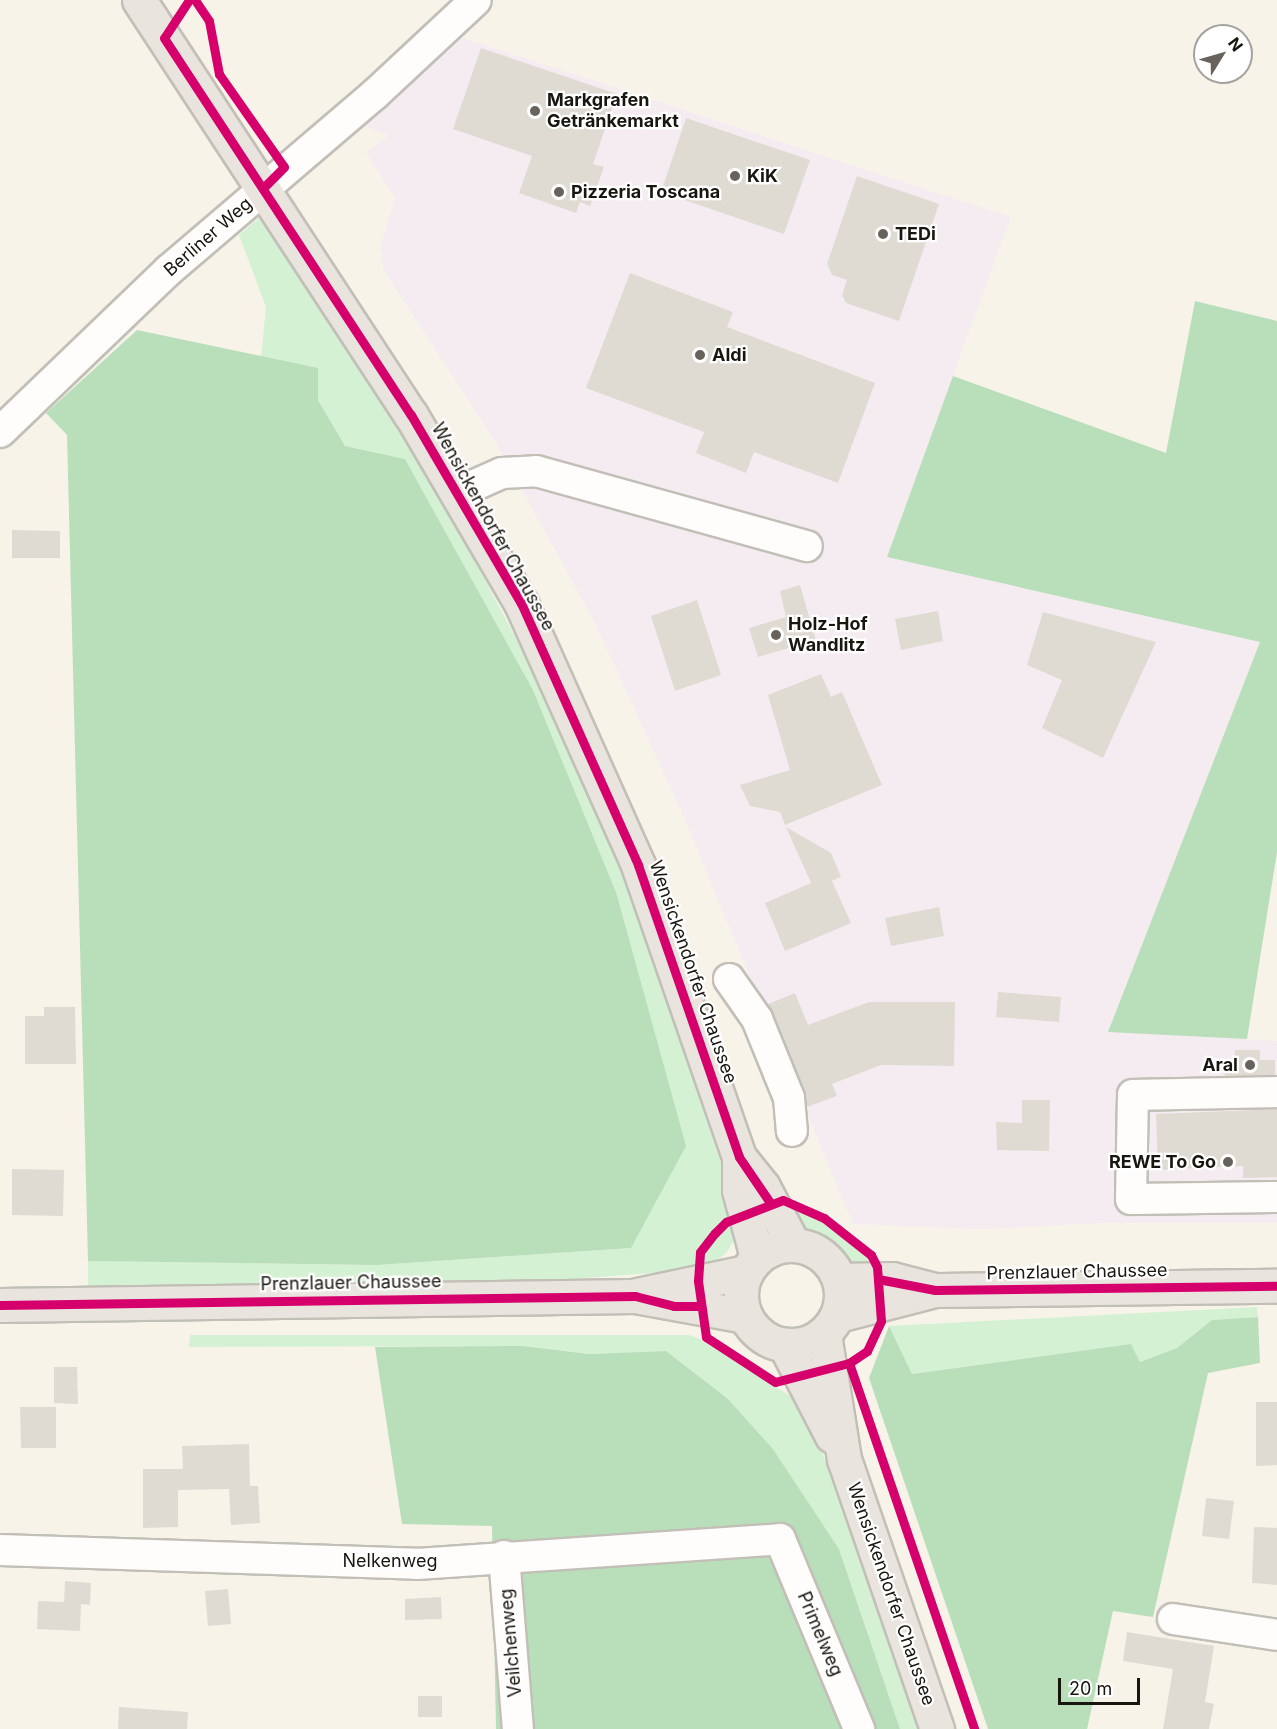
<!DOCTYPE html>
<html>
<head>
<meta charset="utf-8">
<style>
	body { margin:0 }
	#map { position:relative; width:1277px; height:1729px; overflow:hidden; background:#f7f3e9; font-family:Inter,sans-serif }
	div>[style] { position:absolute }
	[style*='--x'] { left:calc(var(--x)*1px); top:calc(var(--y)*1px); width:calc(var(--w)*1px); rotate:calc(var(--a)*1deg) }
	.commercial>* { inset:0; background:#f5ecf2 }
	.green>* { inset:0; background:#d4f2d3 }
	.forest>* { inset:0; background:#b9deba }
	.building>* { inset:0; background:#dfdbd3 }
	.roads { filter:drop-shadow(2px 0 #c2bfb7) drop-shadow(-2px 0 #c2bfb7) drop-shadow(0 2px #c2bfb7) drop-shadow(0 -2px #c2bfb7) }
	.minor>* { height:30px; margin:-15px; padding:0 15px; transform-origin:15px; border-radius:15px; background:#fefdfc }
	.major>* { height:33px; margin:-16.5px; padding:0 16.5px; transform-origin:16.5px; border-radius:16.5px; background:#eae4df }
	.major>.ring { margin:-16.5px; padding:0; box-sizing:content-box; background:none; border:33px solid #eae4df; border-radius:50% }
	.cycleway>* { height:9px; margin:-4.5px; padding:0 4.5px; transform-origin:4.5px; border-radius:4.5px; background:#d6006c }
	.dots>* { width:16px; height:16px; translate:-50% -50%; box-sizing:border-box; border:3px solid #fff; border-radius:50% }
	span { translate:-50% -50%; white-space:nowrap; text-align:center; line-height:1.15; -webkit-text-stroke:4.5px #fff; paint-order:stroke }
	.poi-label { font-size:18px; color:#191610; font-weight:700 }
	.left { translate:0 -50%; text-align:left }
	.right { translate:-100% -50%; text-align:right }
	.street-label { font-size:18px; color:#191610 }
	.north { position:absolute; left:1193px; top:24px; width:60px; height:60px; box-sizing:border-box; background:#fff; border:2px solid #a3a29f; border-radius:50%; rotate:53deg; font-size:16px; font-weight:700; line-height:24px; text-align:center; color:#191610 }
	.north::after { content:''; display:block; margin:auto; width:21px; height:27px; background:#67635c; clip-path:polygon(50% 0,100% 100%,50% 72%,0 100%) }
	.scale { position:absolute; left:1058px; top:1678px; width:82px; height:27px; box-sizing:border-box; border:3px solid #191610; border-top:0; padding-left:8px; font-size:18px; line-height:21px; white-space:nowrap; color:#191610; -webkit-text-stroke:4px #fff; paint-order:stroke }
</style>
</head>
<body>
<div id="map">
	<div class="commercial">
		<div style="clip-path:polygon(454px 35px,1011px 217px,887px 557px,1260px 642px,1109px 1031px,1277px 1041px,1277px 1223px,1101px 1223px,982px 1229px,853px 1224px,681px 811px,595px 623px,497px 444px,384px 271px,380px 247px,395px 198px,366px 153px,389px 135px,356px 123px)"></div>
	</div>
	<div class="green">
		<div style="clip-path:polygon(262px 215px,415px 448px,558px 718px,629px 889px,734px 1201px,739px 1233px,726px 1253px,706px 1269px,517px 1283px,88px 1290px,88px 1261px,377px 1265px,631px 1248px,616px 892px,533px 690px,405px 459px,345px 446px,318px 400px,318px 368px,261px 357px,266px 307px,239px 235px)"></div>
		<div style="clip-path:polygon(797px 1207px,809px 1210px,862px 1252px,869px 1259px,870px 1274px,847px 1265px,826px 1244px,799px 1230px,786px 1211px)"></div>
		<div style="clip-path:polygon(1257px 1307px,1258px 1317px,1212px 1320px,1177px 1348px,1140px 1362px,1131px 1344px,912px 1374px,889px 1326px)"></div>
		<div style="clip-path:polygon(190px 1335px,689px 1335px,700px 1339px,792px 1397px,802px 1394px,918px 1729px,900px 1729px,839px 1549px,773px 1449px,727px 1398px,666px 1351px,589px 1354px,523px 1346px,189px 1347px)"></div>
	</div>
	<div class="forest">
		<div style="clip-path:polygon(1195px 301px,1277px 321px,1277px 852px,1247px 1039px,1108px 1032px,1260px 642px,887px 557px,953px 376px,1166px 453px)"></div>
		<div style="clip-path:polygon(137px 330px,318px 368px,318px 400px,345px 446px,405px 459px,533px 690px,616px 892px,686px 1146px,631px 1248px,377px 1265px,88px 1261px,67px 435px,46px 413px)"></div>
		<div style="clip-path:polygon(1258px 1317px,1260px 1363px,1208px 1373px,1153px 1617px,1113px 1611px,1087px 1729px,988px 1729px,869px 1378px,889px 1326px,912px 1374px,1131px 1344px,1140px 1362px,1177px 1348px,1212px 1320px)"></div>
		<div style="clip-path:polygon(523px 1346px,589px 1354px,666px 1351px,727px 1398px,773px 1449px,839px 1549px,900px 1729px,496px 1729px,492px 1526px,402px 1524px,375px 1347px)"></div>
	</div>
	<div class="building">
		<div style="clip-path:polygon(481px 48px,617px 94px,593px 164px,604px 167px,590px 206px,580px 202px,576px 213px,519px 193px,532px 156px,453px 129px)"></div>
		<div style="clip-path:polygon(686px 118px,810px 160px,784px 234px,661px 192px)"></div>
		<div style="clip-path:polygon(857px 176px,939px 204px,899px 321px,846px 303px,842px 295px,847px 280px,832px 275px,827px 264px)"></div>
		<div style="clip-path:polygon(630px 273px,733px 312px,727px 327px,875px 383px,838px 483px,754px 452px,746px 473px,696px 453px,704px 432px,586px 388px)"></div>
		<div style="clip-path:polygon(12px 530px,60px 531px,60px 558px,12px 558px)"></div>
		<div style="clip-path:polygon(800px 585px,816px 640px,758px 657px,749px 628px,786px 617px,780px 591px)"></div>
		<div style="clip-path:polygon(697px 600px,721px 675px,675px 691px,651px 616px)"></div>
		<div style="clip-path:polygon(938px 611px,943px 641px,901px 650px,895px 619px)"></div>
		<div style="clip-path:polygon(1043px 612px,1156px 642px,1103px 758px,1042px 728px,1062px 680px,1027px 665px)"></div>
		<div style="clip-path:polygon(821px 674px,831px 697px,842px 692px,882px 785px,785px 825px,780px 812px,750px 806px,740px 785px,790px 770px,768px 695px)"></div>
		<div style="clip-path:polygon(786px 827px,831px 853px,841px 877px,832px 881px,851px 923px,785px 951px,765px 903px,811px 883px)"></div>
		<div style="clip-path:polygon(939px 907px,944px 936px,891px 946px,885px 918px)"></div>
		<div style="clip-path:polygon(998px 992px,1061px 997px,1059px 1022px,996px 1017px)"></div>
		<div style="clip-path:polygon(795px 993px,808px 1025px,869px 1002px,955px 1002px,954px 1066px,881px 1065px,832px 1084px,837px 1096px,807px 1107px,768px 1004px)"></div>
		<div style="clip-path:polygon(44px 1007px,75px 1007px,76px 1064px,25px 1064px,25px 1016px,44px 1016px)"></div>
		<div style="clip-path:polygon(1235px 1050px,1260px 1050px,1260px 1060px,1275px 1060px,1275px 1075px,1225px 1076px,1225px 1060px,1235px 1060px)"></div>
		<div style="clip-path:polygon(1022px 1100px,1050px 1100px,1049px 1151px,997px 1150px,996px 1122px,1022px 1123px)"></div>
		<div style="clip-path:polygon(1277px 1109px,1277px 1177px,1243px 1178px,1243px 1166px,1158px 1170px,1156px 1114px)"></div>
		<div style="clip-path:polygon(12px 1169px,64px 1170px,63px 1216px,12px 1215px)"></div>
		<div style="clip-path:polygon(54px 1367px,77px 1367px,78px 1404px,54px 1403px)"></div>
		<div style="clip-path:polygon(1256px 1402px,1277px 1402px,1277px 1465px,1256px 1466px)"></div>
		<div style="clip-path:polygon(20px 1407px,56px 1407px,56px 1448px,21px 1448px)"></div>
		<div style="clip-path:polygon(249px 1444px,250px 1486px,258px 1486px,260px 1523px,231px 1525px,229px 1489px,178px 1490px,178px 1527px,143px 1528px,143px 1469px,183px 1469px,182px 1446px)"></div>
		<div style="clip-path:polygon(1206px 1498px,1234px 1501px,1229px 1539px,1202px 1536px)"></div>
		<div style="clip-path:polygon(1254px 1527px,1277px 1528px,1277px 1585px,1252px 1583px)"></div>
		<div style="clip-path:polygon(65px 1581px,91px 1583px,90px 1605px,81px 1604px,80px 1631px,37px 1629px,38px 1601px,64px 1602px)"></div>
		<div style="clip-path:polygon(228px 1589px,231px 1624px,208px 1626px,205px 1591px)"></div>
		<div style="clip-path:polygon(441px 1597px,442px 1619px,405px 1620px,405px 1599px)"></div>
		<div style="clip-path:polygon(1127px 1632px,1214px 1646px,1205px 1702px,1214px 1704px,1209px 1729px,1163px 1729px,1173px 1669px,1123px 1661px)"></div>
		<div style="clip-path:polygon(418px 1696px,442px 1696px,442px 1717px,418px 1717px)"></div>
		<div style="clip-path:polygon(119px 1707px,188px 1712px,187px 1729px,118px 1729px)"></div>
	</div>
	<div class="roads">
		<div class="minor">
			<div style="--x:0;--y:432;--w:234;--a:-43.8"></div>
			<div style="--x:169;--y:270;--w:270;--a:-40.5"></div>
			<div style="--x:374;--y:95;--w:139;--a:-43"></div>
			<div style="--x:457;--y:493;--w:49;--a:-24"></div>
			<div style="--x:502;--y:473;--w:34;--a:-3"></div>
			<div style="--x:536;--y:471;--w:281;--a:15.5"></div>
			<div style="--x:729;--y:979;--w:49;--a:55"></div>
			<div style="--x:757;--y:1019;--w:85;--a:67.9"></div>
			<div style="--x:789;--y:1098;--w:33;--a:85"></div>
			<div style="--x:1277;--y:1092;--w:144;--a:178.8"></div>
			<div style="--x:1133;--y:1095;--w:104;--a:91.1"></div>
			<div style="--x:1131;--y:1199;--w:146;--a:-0.8"></div>
			<div style="--x:0;--y:1550;--w:417;--a:1.9"></div>
			<div style="--x:417;--y:1564;--w:364;--a:-3.9"></div>
			<div style="--x:780;--y:1539;--w:206;--a:67.4"></div>
			<div style="--x:504;--y:1556;--w:174;--a:85.4"></div>
			<div style="--x:1173;--y:1619;--w:105;--a:8.7"></div>
		</div>
		<div class="major">
			<div style="--x:139;--y:0;--w:496;--a:56.8"></div>
			<div style="--x:411;--y:415;--w:218;--a:59.7"></div>
			<div style="--x:521;--y:603;--w:287;--a:65.9"></div>
			<div style="--x:638;--y:865;--w:309;--a:70.9"></div>
			<div style="--x:739;--y:1157;--w:38;--a:51"></div>
			<div style="--x:763;--y:1187;--w:64;--a:62.2"></div>
			<div style="--x:739;--y:1157;--w:33;--a:90"></div>
			<div style="--x:739;--y:1190;--w:69;--a:75"></div>
			<div class="ring" style="left:741px;top:1245px;width:67px;height:67px"></div>
			<div style="--x:839;--y:1280;--w:53;--a:-1.1"></div>
			<div style="--x:892;--y:1279;--w:44;--a:14.3"></div>
			<div style="--x:935;--y:1290;--w:342;--a:-0.7"></div>
			<div style="--x:637;--y:1295;--w:111;--a:-11.9"></div>
			<div style="--x:0;--y:1305;--w:635;--a:-0.81"></div>
			<div style="--x:635;--y:1296;--w:112;--a:10.3"></div>
			<div style="--x:838;--y:1315;--w:100;--a:-14.5"></div>
			<div style="--x:824;--y:1334;--w:127;--a:80.9"></div>
			<div style="--x:844;--y:1459;--w:286;--a:71"></div>
			<div style="--x:785;--y:1345;--w:102;--a:62.7"></div>
		</div>
	</div>
	<div class="cycleway">
		<div style="--x:189;--y:0;--w:45;--a:123.3"></div>
		<div style="--x:164;--y:38;--w:451;--a:56.8"></div>
		<div style="--x:411;--y:415;--w:218;--a:59.7"></div>
		<div style="--x:521;--y:603;--w:287;--a:65.9"></div>
		<div style="--x:638;--y:865;--w:309;--a:70.9"></div>
		<div style="--x:739;--y:1157;--w:57;--a:55.8"></div>
		<div style="--x:195;--y:0;--w:25;--a:56"></div>
		<div style="--x:209;--y:21;--w:54;--a:79.3"></div>
		<div style="--x:219;--y:74;--w:113;--a:55"></div>
		<div style="--x:284;--y:167;--w:30;--a:135"></div>
		<div style="--x:783;--y:1200;--w:45;--a:23.7"></div>
		<div style="--x:824;--y:1218;--w:60;--a:38.2"></div>
		<div style="--x:871;--y:1255;--w:13;--a:63"></div>
		<div style="--x:877;--y:1267;--w:54;--a:85.8"></div>
		<div style="--x:881;--y:1321;--w:33;--a:115"></div>
		<div style="--x:867;--y:1351;--w:22;--a:146"></div>
		<div style="--x:849;--y:1363;--w:76;--a:165.6"></div>
		<div style="--x:775;--y:1382;--w:82;--a:-146.9"></div>
		<div style="--x:706;--y:1337;--w:57;--a:-98.1"></div>
		<div style="--x:698;--y:1281;--w:29;--a:-86"></div>
		<div style="--x:700;--y:1252;--w:24;--a:-52"></div>
		<div style="--x:715;--y:1233;--w:16;--a:-45"></div>
		<div style="--x:726;--y:1222;--w:61;--a:-21.1"></div>
		<div style="--x:878;--y:1279;--w:58;--a:10.9"></div>
		<div style="--x:935;--y:1290;--w:342;--a:-0.7"></div>
		<div style="--x:0;--y:1305;--w:635;--a:-0.81"></div>
		<div style="--x:635;--y:1296;--w:40;--a:14.4"></div>
		<div style="--x:674;--y:1306;--w:26;--a:0"></div>
		<div style="--x:849;--y:1363;--w:387;--a:71.1"></div>
	</div>
	<div class="dots">
		<div style="left:535px;top:111px;background:#67635c"></div>
		<div style="left:735px;top:176px;background:#67635c"></div>
		<div style="left:559px;top:192px;background:#67635c"></div>
		<div style="left:883px;top:234px;background:#67635c"></div>
		<div style="left:700px;top:355px;background:#67635c"></div>
		<div style="left:776px;top:635px;background:#67635c"></div>
		<div style="left:1250px;top:1065px;background:#67635c"></div>
		<div style="left:1228px;top:1162px;background:#67635c"></div>
	</div>
	<div class="poi-label">
		<span class="left" style="left:547px;top:111px">Markgrafen<br>Getränkemarkt</span>
		<span class="left" style="left:747px;top:176px">KiK</span>
		<span class="left" style="left:571px;top:192px">Pizzeria Toscana</span>
		<span class="left" style="left:895px;top:234px">TEDi</span>
		<span class="left" style="left:712px;top:355px">Aldi</span>
		<span class="left" style="left:788px;top:635px">Holz-Hof<br>Wandlitz</span>
		<span class="right" style="left:1238px;top:1065px">Aral</span>
		<span class="right" style="left:1216px;top:1162px">REWE To Go</span>
	</div>
	<div class="street-label">
		<span style="left:208px;top:237px;rotate:-41deg">Berliner Weg</span>
		<span style="left:493px;top:527px;rotate:61deg">Wensickendorfer Chaussee</span>
		<span style="left:693px;top:972px;rotate:71deg">Wensickendorfer Chaussee</span>
		<span style="left:1077px;top:1272px;rotate:-1deg">Prenzlauer Chaussee</span>
		<span style="left:351px;top:1283px;rotate:-1deg">Prenzlauer Chaussee</span>
		<span style="left:390px;top:1561px">Nelkenweg</span>
		<span style="left:891px;top:1594px;rotate:71deg">Wensickendorfer Chaussee</span>
		<span style="left:820px;top:1634px;rotate:67deg">Primelweg</span>
		<span style="left:511px;top:1643px;rotate:-95deg">Veilchenweg</span>
	</div>
	<div class="north">N</div>
	<div class="scale">20 m</div>
</div>
</body>
</html>
